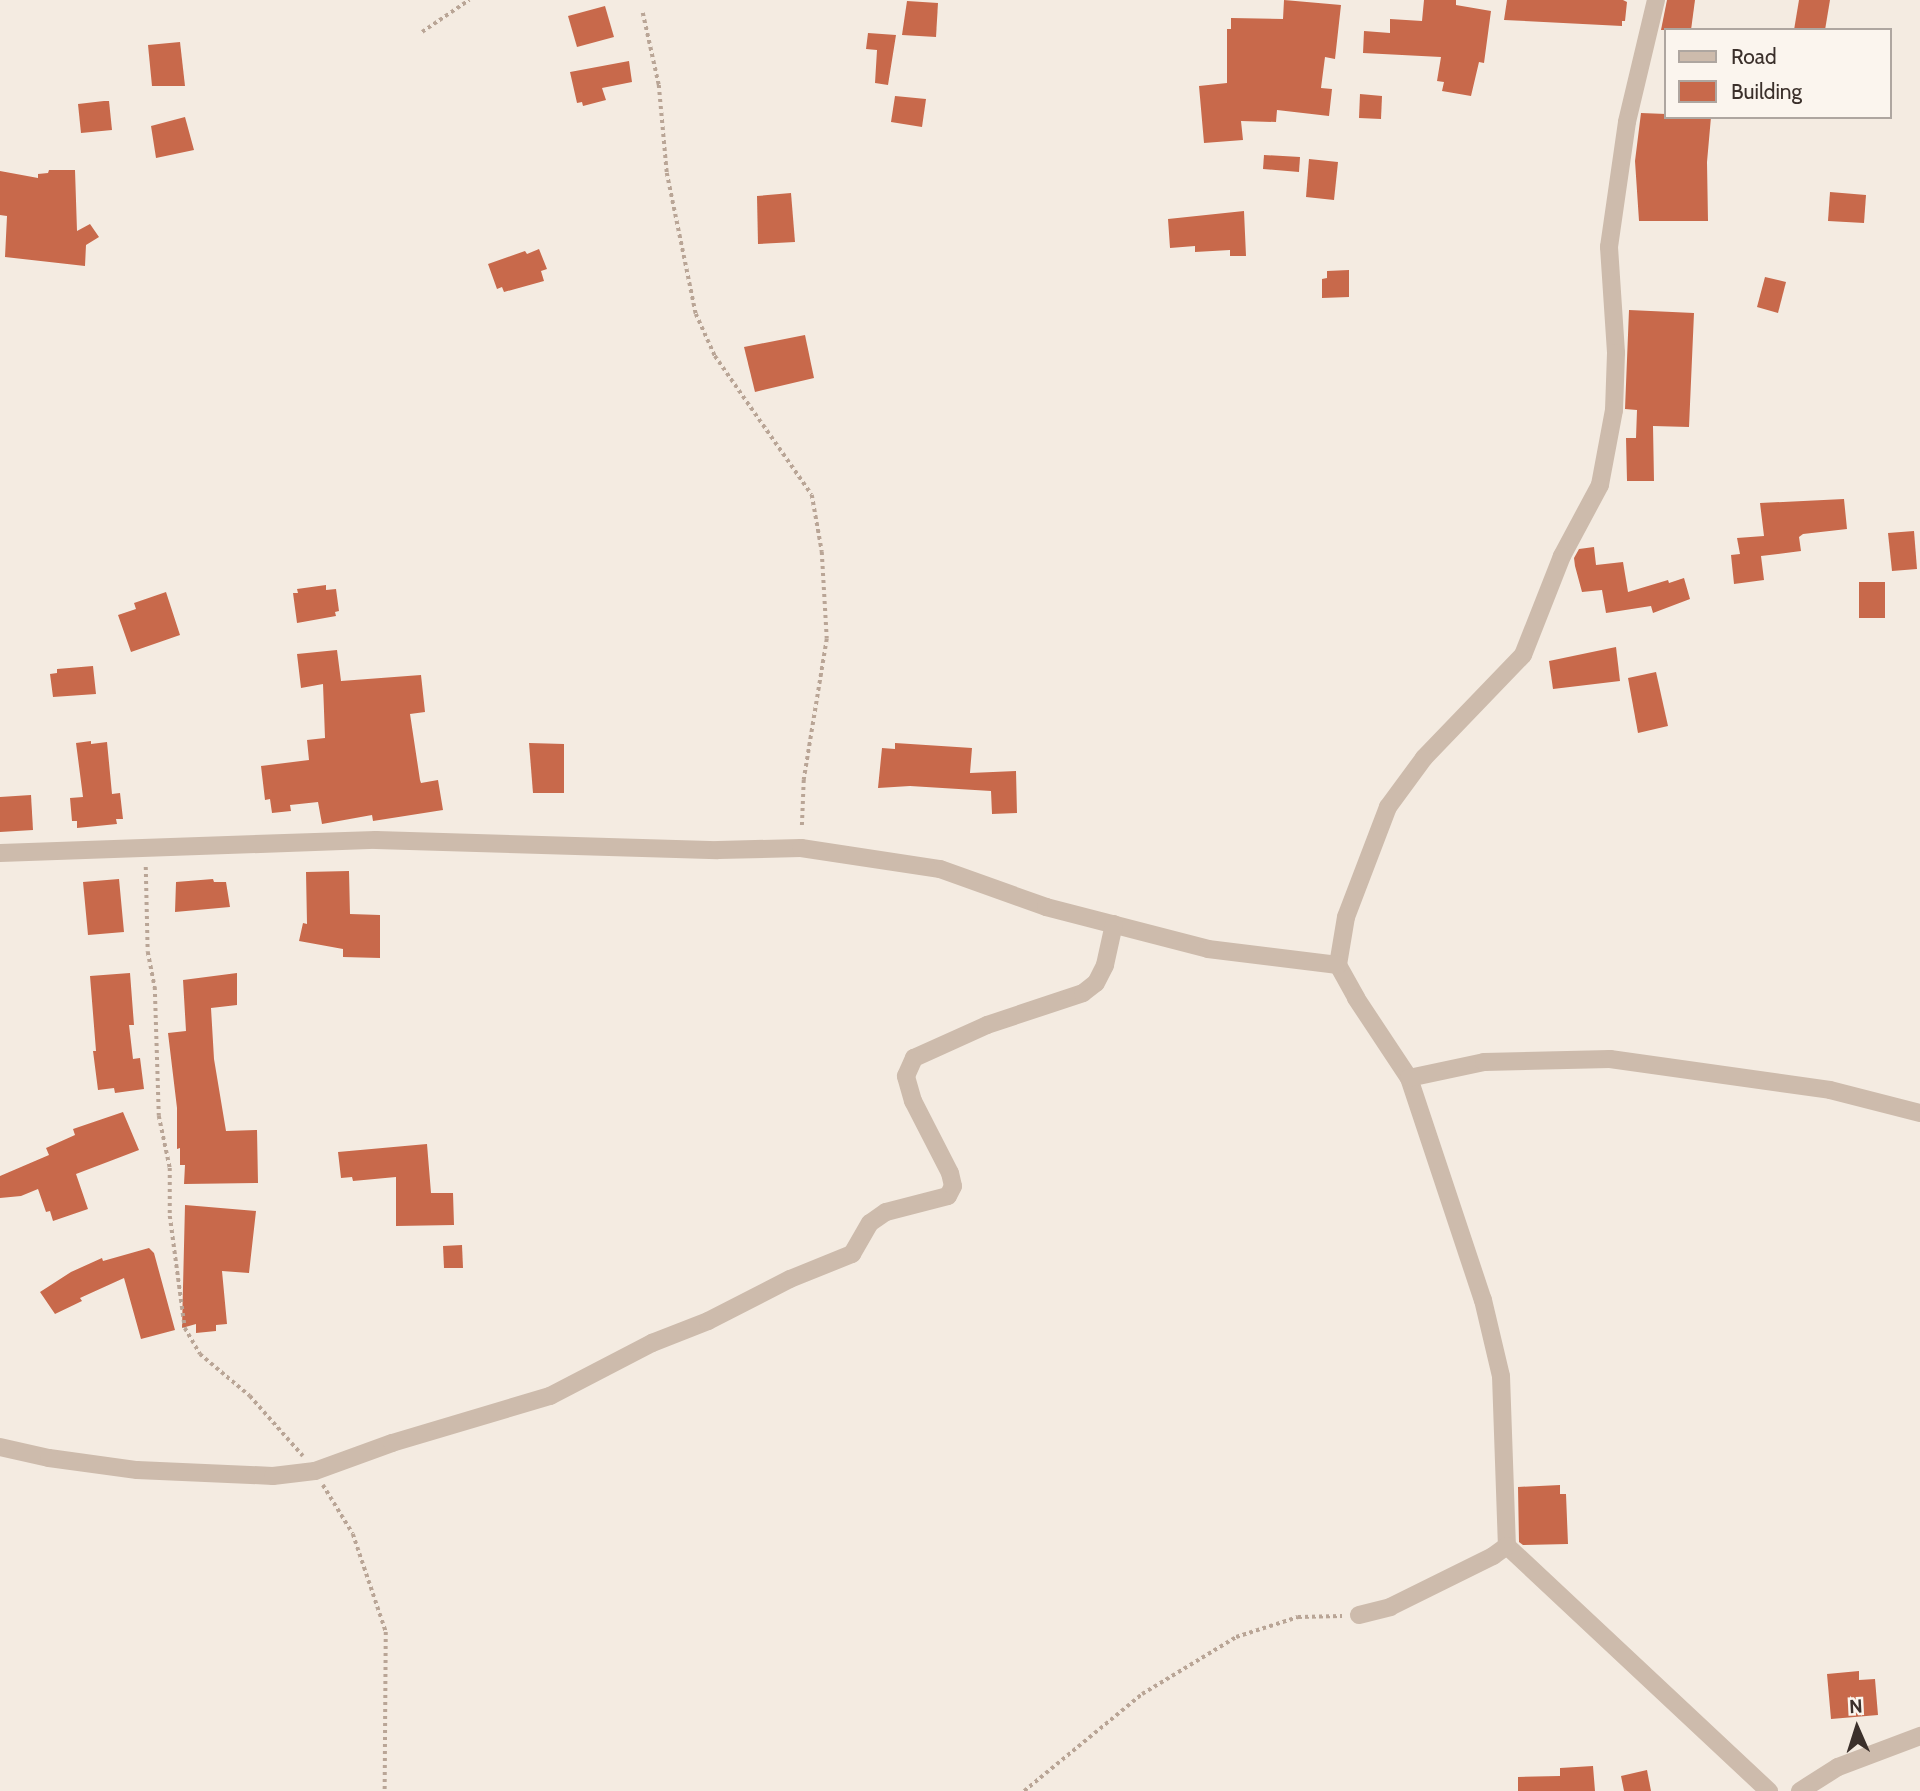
<!DOCTYPE html>
<html>
<head>
<meta charset="utf-8">
<style>
	body { margin:0 }
	#map { position:relative; width:1920px; height:1791px; overflow:hidden; background:#f4ebe1; font-family:Cabin,sans-serif }
	div>[style] { position:absolute }
	[style*='--x'] { left:calc(var(--x)*1px); top:calc(var(--y)*1px); width:calc(var(--w)*1px); rotate:calc(var(--a)*1deg) }
	.building>* { inset:0; background:#c8694b }
	.path>* { height:3.5px; margin-top:-1.75px; transform-origin:0; background:repeating-linear-gradient(90deg,#b9a596 0 3.5px,transparent 0 7px) }
	.minor>* { height:18px; margin:-9px; padding:0 9px; transform-origin:9px; border-radius:9px; background:#cdbbac }
	span { translate:-50% -50%; white-space:nowrap; text-align:center; line-height:1.15; -webkit-text-stroke:7px #fbf5ee; paint-order:stroke }
	.legend { position:absolute; left:1664px; top:28px; width:228px; height:91px; box-sizing:border-box; background:#fbf5ee; border:2px solid #aea6a0; margin:0; padding:9px 12px; list-style:none; font-size:21px; color:#3b302b }
	.legend li { display:flex; align-items:center; gap:14px; height:35px }
	.legend b { width:35px; border:2px solid #aea6a0 }
	.north { position:absolute; left:1822px; top:1693px; width:70px; height:70px; -webkit-text-stroke:5px #fbf5ee; paint-order:stroke; rotate:357deg; font-size:19px; font-weight:700; line-height:28px; text-align:center; color:#3b302b }
	.north::after { content:''; display:block; margin:auto; width:24px; height:32px; background:#3b302b; clip-path:polygon(50% 0,100% 100%,50% 72%,0 100%) }
</style>
</head>
<body>
<div id="map">
	<div class="building">
		<div style="clip-path:polygon(1284px 0,1341px 5px,1335px 59px,1325px 57px,1321px 88px,1332px 89px,1329px 116px,1277px 110px,1276px 122px,1241px 121px,1243px 140px,1204px 143px,1199px 86px,1227px 83px,1227px 29px,1231px 29px,1231px 18px,1283px 19px)"></div>
		<div style="clip-path:polygon(1424px 0,1456px 0,1456px 5px,1491px 11px,1484px 63px,1479px 62px,1471px 96px,1442px 91px,1444px 82px,1437px 81px,1441px 57px,1363px 53px,1364px 31px,1390px 33px,1390px 19px,1422px 21px)"></div>
		<div style="clip-path:polygon(1507px 0,1623px 0,1627px 2px,1625px 21px,1622px 21px,1622px 26px,1504px 20px)"></div>
		<div style="clip-path:polygon(1667px 0,1695px 0,1691px 30px,1661px 30px)"></div>
		<div style="clip-path:polygon(1799px 0,1830px 0,1825px 30px,1794px 30px)"></div>
		<div style="clip-path:polygon(907px 1px,938px 3px,936px 37px,902px 35px)"></div>
		<div style="clip-path:polygon(605px 6px,614px 37px,577px 47px,568px 16px)"></div>
		<div style="clip-path:polygon(868px 33px,896px 35px,888px 85px,875px 83px,877px 50px,866px 49px)"></div>
		<div style="clip-path:polygon(180px 42px,185px 86px,152px 86px,148px 45px)"></div>
		<div style="clip-path:polygon(629px 61px,632px 82px,602px 88px,606px 100px,583px 106px,582px 102px,577px 103px,570px 72px)"></div>
		<div style="clip-path:polygon(1360px 94px,1382px 96px,1381px 119px,1359px 118px)"></div>
		<div style="clip-path:polygon(895px 96px,926px 99px,922px 127px,891px 122px)"></div>
		<div style="clip-path:polygon(104px 101px,109px 101px,112px 130px,81px 133px,78px 104px)"></div>
		<div style="clip-path:polygon(1641px 113px,1666px 114px,1666px 117px,1711px 117px,1707px 162px,1708px 221px,1639px 221px,1635px 161px)"></div>
		<div style="clip-path:polygon(185px 117px,194px 150px,156px 158px,151px 126px)"></div>
		<div style="clip-path:polygon(1264px 155px,1300px 157px,1299px 172px,1263px 169px)"></div>
		<div style="clip-path:polygon(1309px 159px,1338px 162px,1334px 200px,1306px 197px)"></div>
		<div style="clip-path:polygon(49px 170px,75px 170px,77px 231px,90px 224px,99px 237px,86px 245px,85px 266px,5px 257px,7px 216px,0 215px,0 171px,38px 178px,38px 174px,48px 173px)"></div>
		<div style="clip-path:polygon(1830px 192px,1866px 195px,1864px 223px,1828px 221px)"></div>
		<div style="clip-path:polygon(791px 193px,795px 242px,758px 244px,757px 196px)"></div>
		<div style="clip-path:polygon(1244px 211px,1246px 256px,1230px 256px,1230px 250px,1195px 252px,1195px 246px,1170px 248px,1168px 219px)"></div>
		<div style="clip-path:polygon(539px 249px,547px 269px,541px 271px,544px 281px,504px 292px,502px 287px,497px 289px,488px 264px,525px 251px,527px 254px)"></div>
		<div style="clip-path:polygon(1349px 270px,1349px 297px,1322px 298px,1322px 279px,1327px 278px,1327px 271px)"></div>
		<div style="clip-path:polygon(1765px 277px,1786px 282px,1778px 313px,1757px 307px)"></div>
		<div style="clip-path:polygon(1629px 310px,1694px 313px,1689px 427px,1653px 426px,1654px 481px,1627px 481px,1626px 438px,1636px 438px,1637px 410px,1625px 409px)"></div>
		<div style="clip-path:polygon(805px 335px,814px 378px,755px 392px,744px 347px)"></div>
		<div style="clip-path:polygon(1844px 499px,1847px 529px,1803px 534px,1799px 537px,1801px 551px,1761px 556px,1764px 580px,1734px 584px,1731px 555px,1740px 554px,1737px 538px,1764px 536px,1760px 503px)"></div>
		<div style="clip-path:polygon(1914px 531px,1917px 569px,1892px 571px,1888px 533px)"></div>
		<div style="clip-path:polygon(1594px 547px,1596px 565px,1623px 562px,1628px 592px,1668px 580px,1669px 583px,1684px 578px,1690px 599px,1653px 613px,1651px 606px,1606px 613px,1602px 590px,1582px 592px,1575px 566px,1574px 558px,1579px 549px)"></div>
		<div style="clip-path:polygon(1859px 582px,1885px 582px,1885px 618px,1859px 618px)"></div>
		<div style="clip-path:polygon(326px 585px,326px 590px,336px 589px,339px 611px,335px 612px,336px 616px,297px 623px,293px 593px,298px 593px,297px 589px)"></div>
		<div style="clip-path:polygon(166px 592px,180px 635px,131px 652px,118px 615px,136px 609px,134px 603px)"></div>
		<div style="clip-path:polygon(1616px 647px,1620px 681px,1553px 689px,1549px 661px)"></div>
		<div style="clip-path:polygon(337px 650px,341px 681px,421px 675px,425px 712px,410px 714px,420px 780px,421px 783px,438px 780px,443px 810px,373px 821px,372px 815px,322px 824px,318px 802px,290px 805px,291px 811px,272px 813px,270px 799px,265px 800px,261px 766px,309px 760px,307px 740px,325px 738px,323px 684px,301px 688px,297px 654px)"></div>
		<div style="clip-path:polygon(93px 666px,96px 694px,53px 697px,50px 674px,57px 673px,57px 669px)"></div>
		<div style="clip-path:polygon(1656px 672px,1668px 726px,1638px 733px,1628px 678px)"></div>
		<div style="clip-path:polygon(91px 741px,91px 744px,107px 742px,112px 794px,120px 793px,123px 819px,116px 819px,117px 824px,77px 828px,77px 821px,72px 821px,70px 798px,83px 797px,76px 743px)"></div>
		<div style="clip-path:polygon(529px 743px,564px 744px,564px 793px,533px 793px)"></div>
		<div style="clip-path:polygon(895px 743px,972px 748px,970px 773px,1016px 771px,1017px 813px,992px 814px,991px 791px,910px 786px,878px 788px,882px 748px,895px 749px)"></div>
		<div style="clip-path:polygon(31px 795px,33px 830px,0 832px,0 797px)"></div>
		<div style="clip-path:polygon(349px 871px,350px 914px,380px 915px,380px 958px,343px 957px,343px 949px,299px 941px,303px 923px,307px 924px,306px 872px)"></div>
		<div style="clip-path:polygon(119px 879px,124px 932px,88px 935px,83px 882px)"></div>
		<div style="clip-path:polygon(213px 879px,214px 882px,226px 882px,230px 907px,175px 912px,176px 882px)"></div>
		<div style="clip-path:polygon(130px 973px,134px 1025px,129px 1025px,133px 1059px,140px 1058px,144px 1089px,115px 1093px,114px 1088px,98px 1090px,93px 1051px,96px 1051px,90px 976px)"></div>
		<div style="clip-path:polygon(237px 973px,237px 1005px,211px 1008px,214px 1059px,226px 1131px,257px 1130px,258px 1183px,184px 1184px,185px 1165px,180px 1165px,180px 1148px,177px 1149px,177px 1108px,168px 1033px,186px 1031px,183px 980px)"></div>
		<div style="clip-path:polygon(123px 1112px,139px 1150px,76px 1174px,88px 1209px,53px 1221px,50px 1211px,46px 1212px,38px 1189px,21px 1196px,0 1198px,0 1176px,49px 1155px,46px 1148px,75px 1135px,73px 1129px)"></div>
		<div style="clip-path:polygon(427px 1144px,431px 1193px,453px 1193px,454px 1225px,396px 1226px,396px 1177px,353px 1181px,352px 1177px,341px 1178px,338px 1152px)"></div>
		<div style="clip-path:polygon(185px 1205px,256px 1211px,249px 1273px,222px 1271px,227px 1324px,216px 1325px,216px 1331px,196px 1333px,196px 1324px,182px 1328px)"></div>
		<div style="clip-path:polygon(462px 1245px,463px 1268px,444px 1268px,443px 1246px)"></div>
		<div style="clip-path:polygon(149px 1248px,154px 1253px,175px 1330px,141px 1339px,124px 1278px,80px 1298px,82px 1301px,55px 1314px,40px 1292px,71px 1272px,102px 1258px,103px 1261px)"></div>
		<div style="clip-path:polygon(1560px 1485px,1560px 1494px,1566px 1494px,1568px 1544px,1523px 1545px,1519px 1542px,1518px 1487px)"></div>
		<div style="clip-path:polygon(1859px 1671px,1859px 1680px,1875px 1679px,1878px 1715px,1831px 1719px,1827px 1674px)"></div>
		<div style="clip-path:polygon(1593px 1766px,1595px 1791px,1518px 1791px,1518px 1777px,1560px 1776px,1560px 1768px)"></div>
		<div style="clip-path:polygon(1647px 1770px,1651px 1791px,1624px 1791px,1621px 1776px)"></div>
	</div>
	<div class="path">
		<div style="--x:643;--y:13;--w:74;--a:77.5"></div>
		<div style="--x:659;--y:85;--w:88;--a:84.8"></div>
		<div style="--x:667;--y:173;--w:144;--a:78.4"></div>
		<div style="--x:696;--y:314;--w:46;--a:65.7"></div>
		<div style="--x:715;--y:356;--w:169;--a:55.1"></div>
		<div style="--x:812;--y:495;--w:58;--a:80"></div>
		<div style="--x:822;--y:552;--w:87;--a:86.7"></div>
		<div style="--x:827;--y:639;--w:143;--a:99.3"></div>
		<div style="--x:804;--y:780;--w:49;--a:92.3"></div>
		<div style="--x:422;--y:32;--w:57;--a:-34.2"></div>
		<div style="--x:146;--y:867;--w:85;--a:88.7"></div>
		<div style="--x:148;--y:952;--w:36;--a:79"></div>
		<div style="--x:155;--y:987;--w:129;--a:88.2"></div>
		<div style="--x:159;--y:1116;--w:53;--a:78.1"></div>
		<div style="--x:170;--y:1168;--w:48;--a:90"></div>
		<div style="--x:170;--y:1216;--w:113;--a:82.4"></div>
		<div style="--x:185;--y:1328;--w:30;--a:60"></div>
		<div style="--x:200;--y:1354;--w:65;--a:40"></div>
		<div style="--x:250;--y:1396;--w:80;--a:48.5"></div>
		<div style="--x:323;--y:1485;--w:57;--a:58.5"></div>
		<div style="--x:353;--y:1534;--w:103;--a:71.4"></div>
		<div style="--x:386;--y:1632;--w:159;--a:90.4"></div>
		<div style="--x:1024;--y:1791;--w:153;--a:-39.4"></div>
		<div style="--x:1142;--y:1694;--w:110;--a:-31.2"></div>
		<div style="--x:1236;--y:1637;--w:65;--a:-17.9"></div>
		<div style="--x:1298;--y:1617;--w:44;--a:-1.3"></div>
	</div>
	<div class="minor">
		<div style="--x:1656;--y:0;--w:125;--a:103.4"></div>
		<div style="--x:1627;--y:122;--w:126;--a:98.2"></div>
		<div style="--x:1609;--y:247;--w:106;--a:86.2"></div>
		<div style="--x:1616;--y:353;--w:57;--a:92"></div>
		<div style="--x:1614;--y:410;--w:76;--a:100.6"></div>
		<div style="--x:1600;--y:485;--w:81;--a:118.2"></div>
		<div style="--x:1562;--y:556;--w:106;--a:111.5"></div>
		<div style="--x:1523;--y:655;--w:143;--a:133.9"></div>
		<div style="--x:1424;--y:758;--w:61;--a:126.3"></div>
		<div style="--x:1388;--y:807;--w:118;--a:110.9"></div>
		<div style="--x:1346;--y:917;--w:49;--a:99.5"></div>
		<div style="--x:1338;--y:965;--w:38;--a:61"></div>
		<div style="--x:1356;--y:998;--w:96;--a:56.5"></div>
		<div style="--x:1409;--y:1078;--w:234;--a:71.6"></div>
		<div style="--x:1483;--y:1300;--w:78;--a:76.7"></div>
		<div style="--x:1501;--y:1376;--w:170;--a:88"></div>
		<div style="--x:1507;--y:1546;--w:359;--a:43.1"></div>
		<div style="--x:0;--y:853;--w:376;--a:-2"></div>
		<div style="--x:376;--y:840;--w:342;--a:1.7"></div>
		<div style="--x:718;--y:850;--w:83;--a:-1.4"></div>
		<div style="--x:801;--y:848;--w:141;--a:8.6"></div>
		<div style="--x:940;--y:869;--w:113;--a:19.7"></div>
		<div style="--x:1046;--y:907;--w:167;--a:14.5"></div>
		<div style="--x:1208;--y:949;--w:131;--a:7"></div>
		<div style="--x:1409;--y:1078;--w:77;--a:-12"></div>
		<div style="--x:1484;--y:1062;--w:126;--a:-1.4"></div>
		<div style="--x:1610;--y:1059;--w:222;--a:8"></div>
		<div style="--x:1830;--y:1090;--w:93;--a:14.3"></div>
		<div style="--x:0;--y:1447;--w:50;--a:12.7"></div>
		<div style="--x:49;--y:1458;--w:89;--a:7.8"></div>
		<div style="--x:137;--y:1470;--w:136;--a:2.5"></div>
		<div style="--x:273;--y:1476;--w:42;--a:-6.8"></div>
		<div style="--x:315;--y:1471;--w:82;--a:-20"></div>
		<div style="--x:392;--y:1443;--w:165;--a:-16.6"></div>
		<div style="--x:550;--y:1396;--w:115;--a:-27.5"></div>
		<div style="--x:652;--y:1343;--w:60;--a:-21.4"></div>
		<div style="--x:708;--y:1321;--w:92;--a:-27.1"></div>
		<div style="--x:790;--y:1279;--w:67;--a:-22"></div>
		<div style="--x:852;--y:1254;--w:36;--a:-60"></div>
		<div style="--x:870;--y:1223;--w:19;--a:-35"></div>
		<div style="--x:886;--y:1212;--w:64;--a:-14.5"></div>
		<div style="--x:948;--y:1196;--w:11;--a:-63"></div>
		<div style="--x:953;--y:1186;--w:13;--a:-103"></div>
		<div style="--x:950;--y:1173;--w:81;--a:-117.2"></div>
		<div style="--x:913;--y:1101;--w:26;--a:-106"></div>
		<div style="--x:906;--y:1076;--w:20;--a:-66"></div>
		<div style="--x:914;--y:1058;--w:80;--a:-24.3"></div>
		<div style="--x:987;--y:1025;--w:101;--a:-18.4"></div>
		<div style="--x:1083;--y:993;--w:16;--a:-38"></div>
		<div style="--x:1096;--y:983;--w:20;--a:-63"></div>
		<div style="--x:1105;--y:965;--w:42;--a:-77.6"></div>
		<div style="--x:1359;--y:1615;--w:32;--a:-14"></div>
		<div style="--x:1390;--y:1607;--w:115;--a:-26.3"></div>
		<div style="--x:1493;--y:1556;--w:17;--a:-36"></div>
		<div style="--x:1800;--y:1791;--w:45;--a:-32.3"></div>
		<div style="--x:1838;--y:1767;--w:88;--a:-20.7"></div>
	</div>
	<ul class="legend">
	<li><b style="height:9px;background:#cdbbac"></b>Road</li>
	<li><b style="height:19px;background:#c8694b"></b>Building</li>
	</ul>
	<div class="north">N</div>
</div>
</body>
</html>
